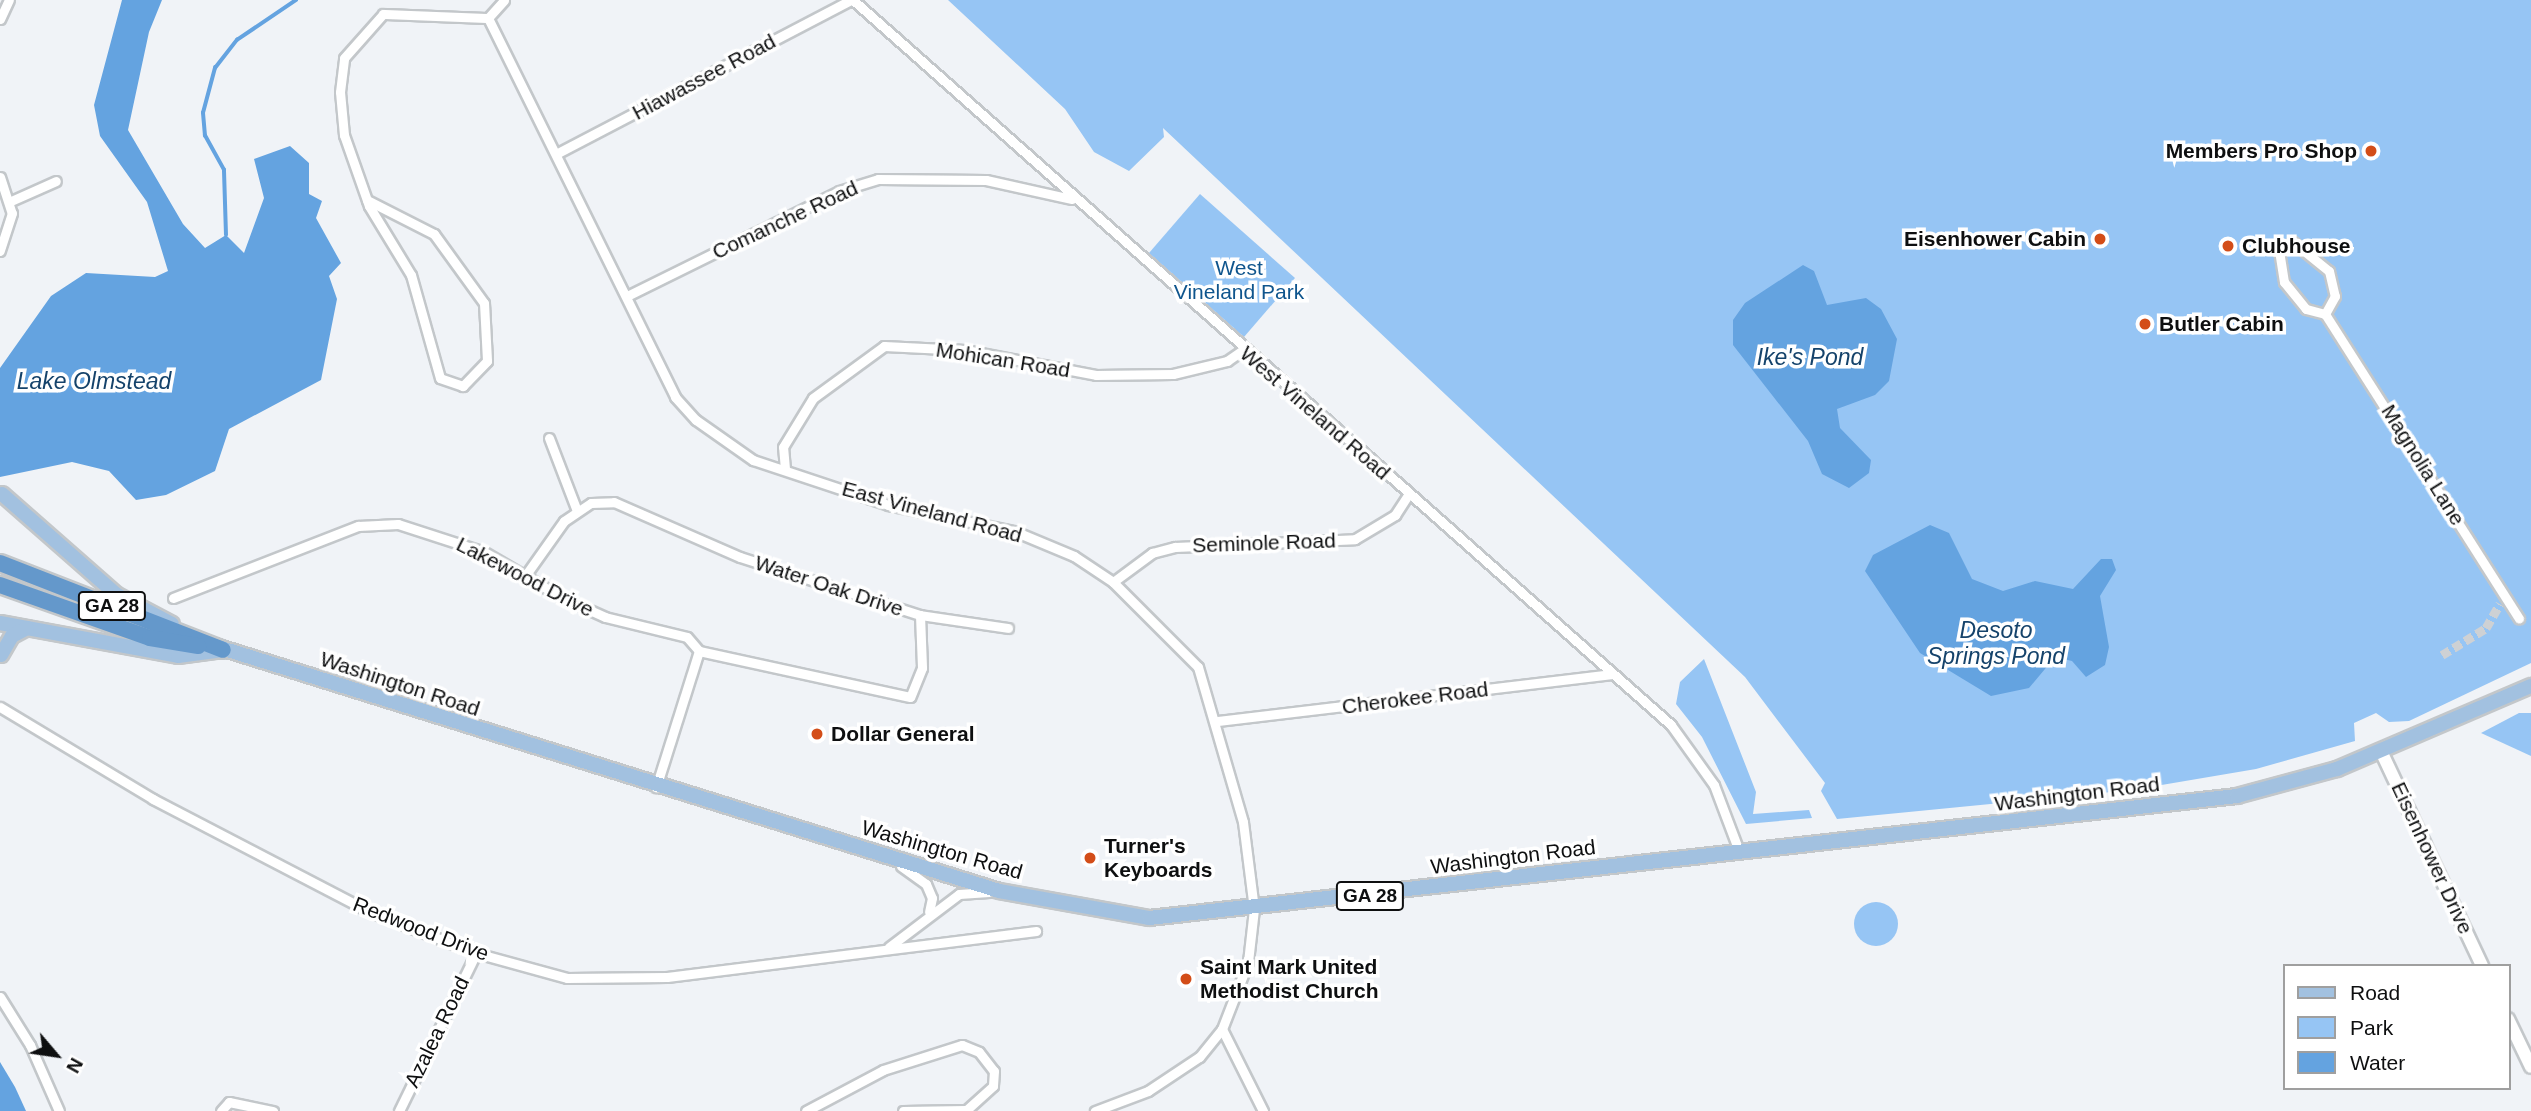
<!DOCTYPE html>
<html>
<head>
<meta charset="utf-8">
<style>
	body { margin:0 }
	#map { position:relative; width:2531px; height:1111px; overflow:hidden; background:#f0f3f7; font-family:Arial,sans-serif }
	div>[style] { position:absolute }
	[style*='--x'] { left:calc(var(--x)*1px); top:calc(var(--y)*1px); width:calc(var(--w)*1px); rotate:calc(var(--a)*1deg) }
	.green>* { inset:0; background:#96c5f4 }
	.round { border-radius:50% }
	.water>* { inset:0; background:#64a3e0 }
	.stream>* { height:3.5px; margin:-1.75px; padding:0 1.75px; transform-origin:1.75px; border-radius:1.75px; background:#64a3e0 }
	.street-tunnel>* { height:9px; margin-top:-4.5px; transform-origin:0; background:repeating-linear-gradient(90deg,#ced1d4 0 9px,transparent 0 13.5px) }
	.roads { filter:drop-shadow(2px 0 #c3c7ca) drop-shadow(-2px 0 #c3c7ca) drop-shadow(0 2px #c3c7ca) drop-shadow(0 -2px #c3c7ca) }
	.street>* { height:9px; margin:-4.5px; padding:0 4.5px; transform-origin:4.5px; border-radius:4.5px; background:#fff }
	.secondary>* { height:12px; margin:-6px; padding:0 6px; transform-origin:6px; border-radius:6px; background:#fff }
	.primary>* { height:14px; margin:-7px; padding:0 7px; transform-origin:7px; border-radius:7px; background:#a2c1e0 }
	.highway>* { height:16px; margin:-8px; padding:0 8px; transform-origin:8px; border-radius:8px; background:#6498cb }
	.dots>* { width:19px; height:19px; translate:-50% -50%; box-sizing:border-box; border:4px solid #fff; border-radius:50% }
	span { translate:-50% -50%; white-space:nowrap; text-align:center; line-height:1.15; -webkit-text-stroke:7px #fff; paint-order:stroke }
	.shield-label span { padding:2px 5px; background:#fff; border:2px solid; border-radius:5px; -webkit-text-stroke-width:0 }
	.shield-label { font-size:19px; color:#0e0f10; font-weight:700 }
	.street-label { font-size:21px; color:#0e0f10 }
	.poi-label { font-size:21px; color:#0e0f10; font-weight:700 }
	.right { translate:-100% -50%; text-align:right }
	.left { translate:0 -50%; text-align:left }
	.park-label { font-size:21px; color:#0f558d }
	.water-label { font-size:23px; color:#15436b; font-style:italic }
	.legend { position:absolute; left:2283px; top:964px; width:228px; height:126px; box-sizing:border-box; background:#fff; border:2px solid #9f9f9f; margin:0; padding:9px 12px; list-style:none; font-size:21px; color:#0e0f10 }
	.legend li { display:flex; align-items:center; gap:14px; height:35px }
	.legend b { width:35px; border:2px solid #9f9f9f }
	.north { position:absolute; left:21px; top:1020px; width:70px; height:70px; -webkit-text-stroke:5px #fff; paint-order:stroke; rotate:119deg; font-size:19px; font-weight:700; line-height:28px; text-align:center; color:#0e0f10 }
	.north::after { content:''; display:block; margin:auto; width:24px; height:32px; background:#0e0f10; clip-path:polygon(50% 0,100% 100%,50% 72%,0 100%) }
</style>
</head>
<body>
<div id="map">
	<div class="green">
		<div style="clip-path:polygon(948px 0,2531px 0,2531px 663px,2409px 721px,2389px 722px,2376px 713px,2354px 723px,2355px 741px,2256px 769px,2132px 790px,1837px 819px,1821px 791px,1825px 783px,1745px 677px,1163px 128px,1164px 137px,1129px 171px,1094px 152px,1065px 109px)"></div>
		<div style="clip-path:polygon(1200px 194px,1295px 278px,1244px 337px,1149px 253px)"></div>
		<div style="clip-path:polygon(1704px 659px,1756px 792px,1753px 814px,1809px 810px,1812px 818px,1746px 824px,1702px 737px,1676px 704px,1680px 682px)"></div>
		<div style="clip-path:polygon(2519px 713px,2531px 713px,2531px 756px,2481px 733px)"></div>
		<div class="round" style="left:1854px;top:902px;width:44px;height:44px"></div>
	</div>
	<div class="water">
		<div style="clip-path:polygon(122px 0,162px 0,149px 32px,128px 130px,183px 224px,205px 248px,226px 235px,244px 253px,264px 198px,254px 159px,290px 146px,309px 163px,309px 194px,322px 201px,316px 218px,341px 263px,329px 276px,337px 299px,321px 380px,229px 429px,215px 471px,166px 495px,136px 500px,109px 471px,72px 462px,0 477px,0 368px,51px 296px,86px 273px,155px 277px,168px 271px,147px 202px,100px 136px,94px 105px)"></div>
		<div style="clip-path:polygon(1803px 265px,1814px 271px,1827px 305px,1866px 298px,1881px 309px,1897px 339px,1889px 381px,1875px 395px,1837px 409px,1840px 428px,1871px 460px,1869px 473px,1849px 488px,1822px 474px,1808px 441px,1733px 345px,1733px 320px,1745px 303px)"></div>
		<div style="clip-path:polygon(1930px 525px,1949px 533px,1972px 579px,2003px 591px,2035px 581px,2073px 589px,2101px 559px,2112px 559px,2116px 570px,2100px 596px,2109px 647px,2105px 665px,2086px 677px,2072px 661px,2055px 657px,2029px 688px,1991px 696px,1920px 653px,1865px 571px,1873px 555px)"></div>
		<div style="clip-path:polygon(0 1062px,15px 1087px,26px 1111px,0 1111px)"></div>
	</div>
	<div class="stream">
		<div style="--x:226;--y:235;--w:65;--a:-91.8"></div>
		<div style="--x:224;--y:170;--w:39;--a:-119"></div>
		<div style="--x:205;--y:136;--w:23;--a:-95"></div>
		<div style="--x:203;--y:113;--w:47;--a:-75.1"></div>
		<div style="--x:215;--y:68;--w:36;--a:-52"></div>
		<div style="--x:237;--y:40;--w:71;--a:-34.1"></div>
	</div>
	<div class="street-tunnel">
		<div style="--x:2442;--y:655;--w:52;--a:-31.5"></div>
		<div style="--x:2486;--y:628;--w:28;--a:-60"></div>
	</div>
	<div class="roads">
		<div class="street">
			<div style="--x:853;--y:0;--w:1093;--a:41.55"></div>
			<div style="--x:1671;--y:725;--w:74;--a:54.4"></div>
			<div style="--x:1714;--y:785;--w:71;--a:69.3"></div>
			<div style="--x:488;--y:18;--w:423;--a:63.7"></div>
			<div style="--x:675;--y:397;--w:31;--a:48"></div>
			<div style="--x:696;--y:420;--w:70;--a:35.1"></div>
			<div style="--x:753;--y:460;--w:142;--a:18.4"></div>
			<div style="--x:888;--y:505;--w:129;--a:11.7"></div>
			<div style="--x:1014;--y:531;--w:65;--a:22.6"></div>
			<div style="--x:1074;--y:556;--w:47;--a:33.7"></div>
			<div style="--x:1113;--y:582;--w:120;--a:45"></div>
			<div style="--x:1198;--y:667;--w:161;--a:73.8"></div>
			<div style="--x:1243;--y:822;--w:88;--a:82.8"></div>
			<div style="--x:1254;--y:909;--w:53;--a:96.5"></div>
			<div style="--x:1248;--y:962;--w:72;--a:111.2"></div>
			<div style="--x:1222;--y:1029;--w:36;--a:129"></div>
			<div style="--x:1199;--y:1057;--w:61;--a:146.3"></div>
			<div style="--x:1148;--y:1091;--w:57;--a:159.3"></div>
			<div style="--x:488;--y:18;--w:24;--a:-48"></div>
			<div style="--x:0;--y:19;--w:21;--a:-65"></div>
			<div style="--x:556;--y:154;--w:333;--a:-27.6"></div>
			<div style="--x:0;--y:177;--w:38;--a:72"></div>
			<div style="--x:12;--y:213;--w:40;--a:108"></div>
			<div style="--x:367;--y:200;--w:75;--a:26.9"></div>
			<div style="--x:434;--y:234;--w:85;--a:54.1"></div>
			<div style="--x:484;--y:303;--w:58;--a:87"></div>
			<div style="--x:487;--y:361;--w:35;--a:134"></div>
			<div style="--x:463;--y:386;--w:24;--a:-161"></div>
			<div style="--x:440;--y:378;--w:107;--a:-105.7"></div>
			<div style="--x:411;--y:275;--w:81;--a:-121.3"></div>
			<div style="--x:369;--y:206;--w:75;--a:-109.4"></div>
			<div style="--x:344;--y:135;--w:43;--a:-95.3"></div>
			<div style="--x:340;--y:92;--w:34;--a:-83"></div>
			<div style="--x:344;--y:58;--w:59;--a:-48.4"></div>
			<div style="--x:383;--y:14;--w:105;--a:2.2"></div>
			<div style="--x:11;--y:201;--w:49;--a:-24"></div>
			<div style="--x:2293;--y:242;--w:46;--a:38.9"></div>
			<div style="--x:2329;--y:271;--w:26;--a:77"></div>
			<div style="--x:2335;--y:296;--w:21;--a:119"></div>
			<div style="--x:2325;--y:314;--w:20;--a:-165"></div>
			<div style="--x:2306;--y:309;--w:35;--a:-129"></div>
			<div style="--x:2284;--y:282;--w:30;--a:-99"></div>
			<div style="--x:2279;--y:252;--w:17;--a:-36"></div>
			<div style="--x:627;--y:296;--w:237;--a:-26.3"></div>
			<div style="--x:839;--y:191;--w:41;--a:-17.1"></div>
			<div style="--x:878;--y:179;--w:108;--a:0.5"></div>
			<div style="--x:986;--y:180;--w:88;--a:12.5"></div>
			<div style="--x:2325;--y:314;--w:361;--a:57.5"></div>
			<div style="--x:549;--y:438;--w:78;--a:69"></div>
			<div style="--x:785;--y:469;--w:22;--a:-95"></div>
			<div style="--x:783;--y:447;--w:57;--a:-58.5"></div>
			<div style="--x:813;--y:398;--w:88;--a:-36.2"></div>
			<div style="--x:884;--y:346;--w:81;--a:2.8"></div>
			<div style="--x:965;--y:350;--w:133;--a:10.8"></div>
			<div style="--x:1096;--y:375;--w:77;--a:-0.7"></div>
			<div style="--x:1173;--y:374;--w:56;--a:-13.5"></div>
			<div style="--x:1227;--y:361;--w:19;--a:-35"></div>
			<div style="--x:525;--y:576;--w:67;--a:-54.7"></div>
			<div style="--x:564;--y:521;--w:32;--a:-34"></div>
			<div style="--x:591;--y:503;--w:23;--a:-2"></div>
			<div style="--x:614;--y:502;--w:137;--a:23.6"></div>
			<div style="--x:740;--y:557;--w:189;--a:17.9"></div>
			<div style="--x:920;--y:615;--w:53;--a:87.8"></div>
			<div style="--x:922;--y:668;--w:31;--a:112"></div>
			<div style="--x:910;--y:697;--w:216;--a:-167.7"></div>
			<div style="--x:1113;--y:582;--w:49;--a:-36.6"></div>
			<div style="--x:1152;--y:553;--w:24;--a:-15"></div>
			<div style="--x:1175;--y:547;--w:180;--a:-2.5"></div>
			<div style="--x:1355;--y:539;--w:47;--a:-31"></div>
			<div style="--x:1395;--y:515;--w:24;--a:-57"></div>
			<div style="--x:173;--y:598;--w:199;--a:-21.3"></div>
			<div style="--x:358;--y:526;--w:40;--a:-2.9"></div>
			<div style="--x:398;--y:524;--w:90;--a:18"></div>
			<div style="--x:484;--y:552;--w:91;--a:30.2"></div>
			<div style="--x:563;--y:598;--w:46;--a:24.3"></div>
			<div style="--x:605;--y:617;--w:84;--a:13.7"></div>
			<div style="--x:687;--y:637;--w:18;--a:49"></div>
			<div style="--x:699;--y:651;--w:143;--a:107.5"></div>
			<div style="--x:920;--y:615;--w:89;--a:8.4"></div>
			<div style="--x:0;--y:707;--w:179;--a:31"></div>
			<div style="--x:153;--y:799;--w:242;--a:27.5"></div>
			<div style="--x:368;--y:911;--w:116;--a:21.3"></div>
			<div style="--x:476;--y:953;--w:94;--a:15.4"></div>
			<div style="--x:567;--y:978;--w:100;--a:-0.6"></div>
			<div style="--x:667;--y:977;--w:372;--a:-7.1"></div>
			<div style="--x:1218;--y:721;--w:397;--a:-6.8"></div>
			<div style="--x:901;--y:866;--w:31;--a:36"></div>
			<div style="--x:926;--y:884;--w:15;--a:67"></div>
			<div style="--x:932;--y:898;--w:14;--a:102"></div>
			<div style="--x:889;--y:947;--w:88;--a:-37.1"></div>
			<div style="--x:959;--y:894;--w:30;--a:-4"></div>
			<div style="--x:0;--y:997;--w:57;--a:58"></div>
			<div style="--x:30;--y:1045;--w:72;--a:66.3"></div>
			<div style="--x:1222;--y:1029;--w:92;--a:63.4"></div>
			<div style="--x:221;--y:1111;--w:12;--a:-48"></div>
			<div style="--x:229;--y:1102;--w:45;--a:11.6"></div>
			<div style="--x:399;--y:1111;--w:176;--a:-64"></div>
			<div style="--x:806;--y:1111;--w:87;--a:-28"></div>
			<div style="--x:883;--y:1070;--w:83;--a:-17.6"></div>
			<div style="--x:962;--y:1045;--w:18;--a:22"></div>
			<div style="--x:979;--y:1052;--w:24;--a:52"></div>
			<div style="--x:994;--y:1071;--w:15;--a:94"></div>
			<div style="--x:993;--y:1086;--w:36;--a:138"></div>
			<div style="--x:966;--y:1110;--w:63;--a:179.1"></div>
		</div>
		<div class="secondary">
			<div style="--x:2381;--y:751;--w:238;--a:64.8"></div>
			<div style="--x:2508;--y:1019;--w:53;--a:64.4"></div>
		</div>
		<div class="primary">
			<div style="--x:2;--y:494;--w:153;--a:41.3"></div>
			<div style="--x:117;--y:595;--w:62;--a:27.8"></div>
			<div style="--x:0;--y:623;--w:181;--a:10.5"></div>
			<div style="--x:178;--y:656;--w:45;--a:-7.6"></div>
			<div style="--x:215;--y:646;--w:821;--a:17.35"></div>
			<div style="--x:999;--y:891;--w:152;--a:10.2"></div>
			<div style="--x:1149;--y:918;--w:1095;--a:-6.4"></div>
			<div style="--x:2237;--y:796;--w:104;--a:-15.1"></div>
			<div style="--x:2337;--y:769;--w:211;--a:-23.2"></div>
			<div style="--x:1;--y:655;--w:22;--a:-60"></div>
			<div style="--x:12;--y:636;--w:17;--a:-28"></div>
		</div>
		<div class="highway">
			<div style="--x:0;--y:563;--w:239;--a:21.3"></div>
			<div style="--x:0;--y:585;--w:159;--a:19.5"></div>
			<div style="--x:150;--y:638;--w:49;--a:9.5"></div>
		</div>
	</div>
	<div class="dots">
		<div style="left:2371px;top:151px;background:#d34d18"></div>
		<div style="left:2100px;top:239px;background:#d34d18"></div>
		<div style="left:2228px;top:246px;background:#d34d18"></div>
		<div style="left:2145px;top:324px;background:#d34d18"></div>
		<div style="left:817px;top:734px;background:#d34d18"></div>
		<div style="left:1090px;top:858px;background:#d34d18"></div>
		<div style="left:1186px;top:979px;background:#d34d18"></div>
	</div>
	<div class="shield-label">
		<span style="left:112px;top:606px">GA 28</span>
		<span style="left:1370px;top:896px">GA 28</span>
	</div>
	<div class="street-label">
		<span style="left:704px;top:77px;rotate:-28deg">Hiawassee Road</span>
		<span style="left:785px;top:220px;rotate:-25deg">Comanche Road</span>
		<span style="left:1003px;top:360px;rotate:9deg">Mohican Road</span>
		<span style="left:1315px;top:413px;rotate:41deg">West Vineland Road</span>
		<span style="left:2423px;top:465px;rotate:58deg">Magnolia Lane</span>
		<span style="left:932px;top:512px;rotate:15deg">East Vineland Road</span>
		<span style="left:1264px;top:543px;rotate:-2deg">Seminole Road</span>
		<span style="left:525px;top:577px;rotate:27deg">Lakewood Drive</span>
		<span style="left:829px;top:586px;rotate:18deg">Water Oak Drive</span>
		<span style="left:400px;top:684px;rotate:18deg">Washington Road</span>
		<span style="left:1415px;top:698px;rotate:-7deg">Cherokee Road</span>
		<span style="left:2077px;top:794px;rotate:-7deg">Washington Road</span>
		<span style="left:942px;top:850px;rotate:16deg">Washington Road</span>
		<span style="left:1513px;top:857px;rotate:-7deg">Washington Road</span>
		<span style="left:2432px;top:858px;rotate:65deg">Eisenhower Drive</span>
		<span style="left:421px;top:929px;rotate:21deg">Redwood Drive</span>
		<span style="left:437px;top:1032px;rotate:-64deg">Azalea Road</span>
	</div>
	<div class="poi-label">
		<span class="right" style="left:2357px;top:151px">Members Pro Shop</span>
		<span class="right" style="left:2086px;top:239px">Eisenhower Cabin</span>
		<span class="left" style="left:2242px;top:246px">Clubhouse</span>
		<span class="left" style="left:2159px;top:324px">Butler Cabin</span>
		<span class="left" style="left:831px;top:734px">Dollar General</span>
		<span class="left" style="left:1104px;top:858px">Turner's<br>Keyboards</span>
		<span class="left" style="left:1200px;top:979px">Saint Mark United<br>Methodist Church</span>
	</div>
	<div class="park-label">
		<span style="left:1239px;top:280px">West<br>Vineland Park</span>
	</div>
	<div class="water-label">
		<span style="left:1810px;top:357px">Ike's Pond</span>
		<span style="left:94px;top:381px">Lake Olmstead</span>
		<span style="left:1996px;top:643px">Desoto<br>Springs Pond</span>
	</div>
	<ul class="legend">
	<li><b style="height:9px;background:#a2c1e0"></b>Road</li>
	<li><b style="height:19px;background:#96c5f4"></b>Park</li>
	<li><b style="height:19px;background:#64a3e0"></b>Water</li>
	</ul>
	<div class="north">N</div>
</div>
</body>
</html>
